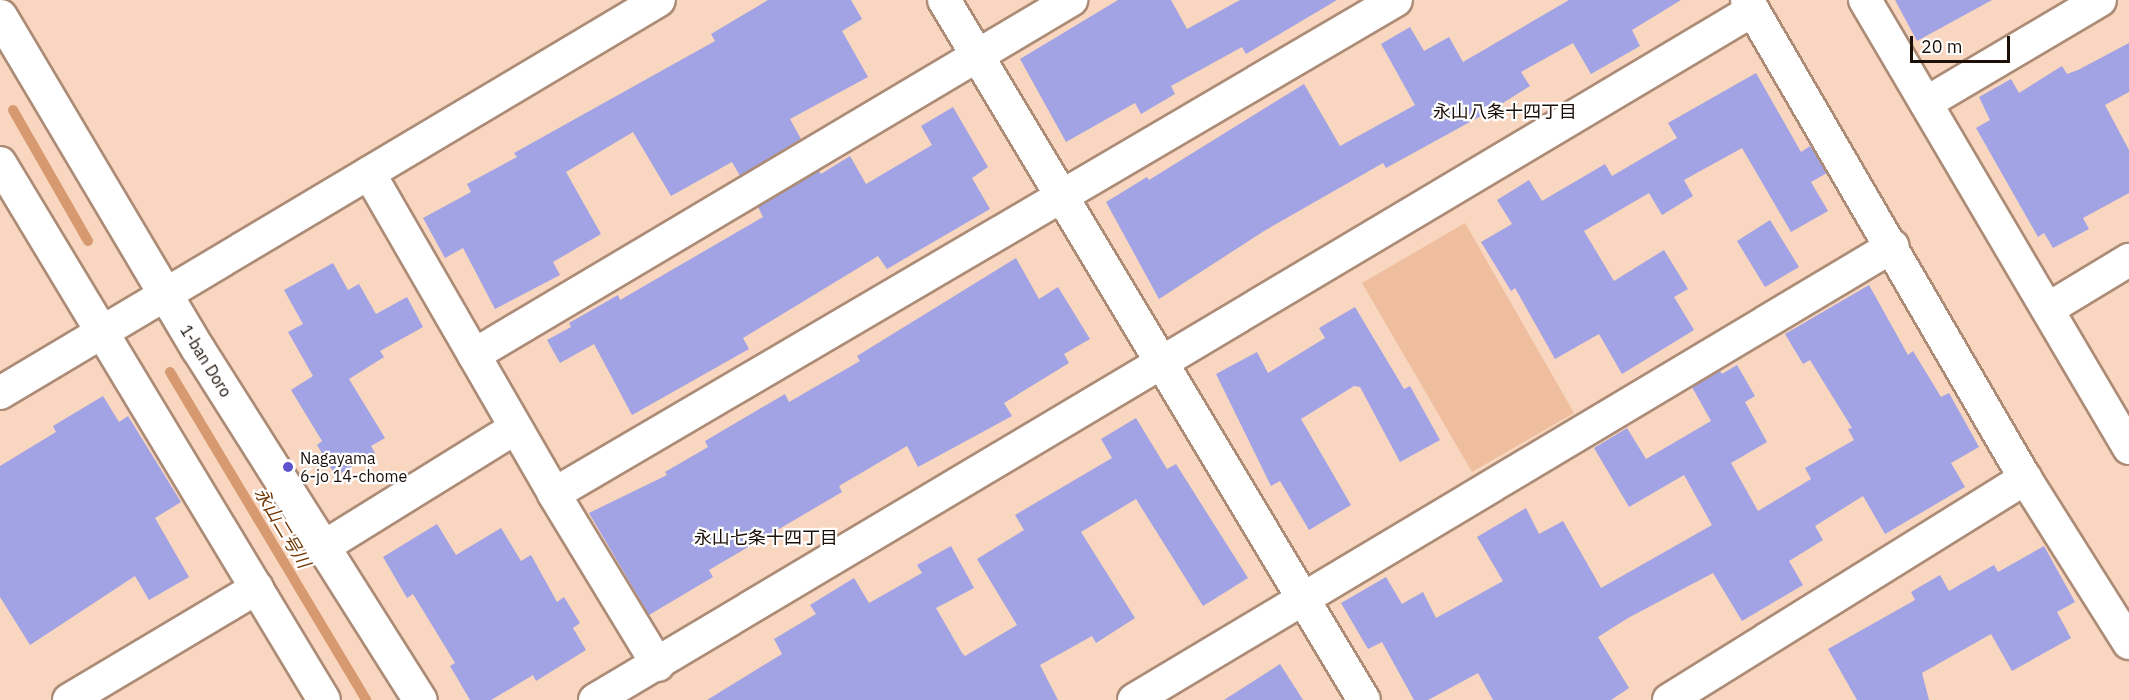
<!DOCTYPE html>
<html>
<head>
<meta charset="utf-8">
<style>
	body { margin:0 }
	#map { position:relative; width:2129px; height:700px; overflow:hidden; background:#f9d6bf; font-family:"IBM Plex Sans","Noto Sans JP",sans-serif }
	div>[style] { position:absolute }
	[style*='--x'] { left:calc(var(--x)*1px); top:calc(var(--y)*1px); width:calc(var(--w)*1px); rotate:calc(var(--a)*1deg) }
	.green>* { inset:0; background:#eebe9f }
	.stream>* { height:10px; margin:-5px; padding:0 5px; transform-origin:5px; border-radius:5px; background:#d7996f }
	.building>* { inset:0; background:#a1a3e4 }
	.roads { filter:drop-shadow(2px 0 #ac8c77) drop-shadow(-2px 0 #ac8c77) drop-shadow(0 2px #ac8c77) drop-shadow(0 -2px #ac8c77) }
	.street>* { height:32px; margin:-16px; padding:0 16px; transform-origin:16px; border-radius:16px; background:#fff }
	.secondary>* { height:33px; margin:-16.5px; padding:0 16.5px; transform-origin:16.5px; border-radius:16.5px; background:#fff }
	.dots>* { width:16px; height:16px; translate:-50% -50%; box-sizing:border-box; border:3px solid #fff; border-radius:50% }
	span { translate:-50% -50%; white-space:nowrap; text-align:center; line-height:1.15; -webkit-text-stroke:4.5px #fff; paint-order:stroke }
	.street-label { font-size:16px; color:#1b0f08 }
	.poi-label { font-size:16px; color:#1b0f08 }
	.left { translate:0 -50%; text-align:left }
	.neighbourhood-label { font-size:18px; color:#1b0f08 }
	.water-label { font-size:18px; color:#743a07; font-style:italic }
	.scale { position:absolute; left:1910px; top:36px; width:100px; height:27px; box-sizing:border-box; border:3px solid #1b0f08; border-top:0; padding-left:8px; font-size:18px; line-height:21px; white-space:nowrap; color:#1b0f08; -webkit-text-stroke:4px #fff; paint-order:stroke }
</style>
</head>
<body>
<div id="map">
	<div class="green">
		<div style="clip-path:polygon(1465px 223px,1574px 413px,1472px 472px,1362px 283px)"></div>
	</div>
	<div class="stream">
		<div style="--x:13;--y:110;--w:151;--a:60.2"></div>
		<div style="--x:170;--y:372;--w:382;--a:59.1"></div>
	</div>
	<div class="building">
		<div style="clip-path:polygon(768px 0,851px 0,862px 19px,842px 31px,868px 77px,790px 119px,801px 139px,740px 176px,732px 162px,671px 196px,633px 132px,566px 172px,601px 234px,553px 262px,560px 275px,495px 309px,463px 248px,445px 258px,423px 218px,471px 192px,467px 184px,517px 157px,514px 153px,715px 41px,711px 34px)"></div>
		<div style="clip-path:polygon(1118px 0,1171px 0,1187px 29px,1240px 0,1337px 0,1246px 54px,1242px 47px,1171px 86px,1175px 94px,1141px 114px,1135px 103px,1066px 142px,1020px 59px)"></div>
		<div style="clip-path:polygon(1569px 0,1681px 0,1632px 30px,1640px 46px,1591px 74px,1573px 43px,1521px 72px,1530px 86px,1490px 111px,1386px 168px,1383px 163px,1264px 231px,1159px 299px,1106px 202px,1147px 177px,1149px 180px,1304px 84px,1340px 146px,1415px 105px,1381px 44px,1410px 27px,1424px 51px,1449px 37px,1463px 62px)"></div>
		<div style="clip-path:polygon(1895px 0,1992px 0,1917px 41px)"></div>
		<div style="clip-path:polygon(2129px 43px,2129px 92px,2105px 105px,2129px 150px,2129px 193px,2083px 218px,2089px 229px,2053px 248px,2044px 233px,2038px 237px,1976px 128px,1990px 120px,1979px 97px,2011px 79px,2019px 93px,2062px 66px,2067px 74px,2078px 70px)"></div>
		<div style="clip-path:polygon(1756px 73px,1801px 152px,1810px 146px,1827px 173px,1811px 182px,1828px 211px,1791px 232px,1742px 148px,1684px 180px,1693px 196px,1662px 215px,1649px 193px,1584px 231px,1614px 281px,1664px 250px,1688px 289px,1674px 297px,1694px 330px,1622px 374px,1599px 334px,1555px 359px,1515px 288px,1511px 291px,1481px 242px,1512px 224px,1497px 200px,1529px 180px,1542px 201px,1605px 164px,1612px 176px,1677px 138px,1668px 123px)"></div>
		<div style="clip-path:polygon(953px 107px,988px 167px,972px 178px,990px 209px,887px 269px,878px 256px,743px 338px,749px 349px,632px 415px,594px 344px,560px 363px,547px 340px,571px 327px,569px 323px,618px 295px,620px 300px,763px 217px,758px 207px,819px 171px,821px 174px,850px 156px,866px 184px,932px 145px,921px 126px)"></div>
		<div style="clip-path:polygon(1770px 220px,1799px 267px,1765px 287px,1737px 241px)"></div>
		<div style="clip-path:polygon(1016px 258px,1039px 299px,1058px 287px,1090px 339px,1064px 354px,1069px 363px,1004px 403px,1012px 416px,918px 467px,907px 446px,839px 486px,842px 492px,709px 570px,713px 577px,649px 615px,589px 513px,667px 475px,665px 472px,708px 447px,705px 441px,785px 394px,789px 402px,860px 361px,857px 356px)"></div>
		<div style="clip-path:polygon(333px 263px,348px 290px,359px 284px,376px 314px,407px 297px,423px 327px,380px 351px,384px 357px,349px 379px,385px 438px,371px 446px,375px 453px,336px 476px,317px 445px,322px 441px,291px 390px,313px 376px,288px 332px,303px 324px,284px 290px)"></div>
		<div style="clip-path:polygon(1869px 285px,1908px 355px,1913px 351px,1941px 397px,1949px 393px,1979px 447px,1951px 463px,1965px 487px,1885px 534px,1863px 496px,1815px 526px,1823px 540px,1789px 561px,1803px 585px,1742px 621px,1713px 573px,1628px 618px,1598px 637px,1629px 688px,1611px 700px,1493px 700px,1478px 673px,1428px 700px,1414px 700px,1382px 642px,1368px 649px,1341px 603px,1386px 577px,1402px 604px,1423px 592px,1436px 618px,1503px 581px,1477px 537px,1526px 508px,1539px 534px,1563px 521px,1601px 588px,1712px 525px,1684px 475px,1629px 507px,1594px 448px,1627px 428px,1646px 459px,1711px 421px,1692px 387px,1720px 371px,1722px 374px,1737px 365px,1755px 396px,1745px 402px,1767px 442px,1731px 463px,1758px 511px,1811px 479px,1805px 468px,1854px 440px,1848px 429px,1852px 428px,1810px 360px,1803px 364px,1785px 334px)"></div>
		<div style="clip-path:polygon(1355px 307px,1404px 389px,1410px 386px,1440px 440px,1400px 462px,1360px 387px,1354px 386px,1301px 419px,1351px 505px,1309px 530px,1280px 481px,1271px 486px,1216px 374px,1257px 352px,1268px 373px,1325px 338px,1319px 328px)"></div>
		<div style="clip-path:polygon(103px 396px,119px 422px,128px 416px,181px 502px,155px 518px,189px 577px,149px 600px,135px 576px,30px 645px,0 597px,0 466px,56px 432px,53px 426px)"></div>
		<div style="clip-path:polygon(1136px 418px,1167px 469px,1176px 464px,1248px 578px,1203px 606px,1136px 499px,1081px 532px,1135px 618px,1096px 643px,1092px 636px,1040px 665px,1058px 700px,707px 700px,782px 654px,774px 639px,816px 614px,810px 605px,854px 578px,869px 603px,922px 573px,917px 565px,951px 546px,974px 588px,936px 608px,962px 653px,965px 656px,1017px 625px,977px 559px,1024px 530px,1015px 515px,1112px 458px,1101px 439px)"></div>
		<div style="clip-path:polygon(437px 524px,456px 555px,501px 528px,521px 561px,531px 555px,557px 602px,564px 597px,580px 623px,573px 628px,586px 650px,536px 681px,533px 675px,491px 700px,470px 700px,450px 666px,455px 663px,413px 594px,407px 598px,383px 557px)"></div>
		<div style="clip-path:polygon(2044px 546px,2075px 602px,2057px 612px,2071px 638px,2012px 671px,1991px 634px,1922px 673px,1929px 700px,1857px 700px,1828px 649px,1915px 600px,1911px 592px,1940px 575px,1949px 591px,1994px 565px,1998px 572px)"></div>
		<div style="clip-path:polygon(1280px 664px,1303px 700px,1224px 700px)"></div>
	</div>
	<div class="roads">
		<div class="street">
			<div style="--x:944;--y:0;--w:816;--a:59.04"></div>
			<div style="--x:1747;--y:0;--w:553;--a:59.82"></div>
			<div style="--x:2025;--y:478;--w:195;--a:57.8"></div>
			<div style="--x:1865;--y:0;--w:520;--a:59.49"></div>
			<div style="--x:1926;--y:103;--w:202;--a:-30.6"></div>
			<div style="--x:0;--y:163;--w:627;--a:58.9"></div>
			<div style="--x:369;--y:173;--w:370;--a:60"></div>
			<div style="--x:554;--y:494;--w:200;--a:58.7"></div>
			<div style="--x:2048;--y:309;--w:95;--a:-31.2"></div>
			<div style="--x:474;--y:355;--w:695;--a:-30.74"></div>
			<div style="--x:0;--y:393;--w:767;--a:-30.81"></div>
			<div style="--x:554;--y:494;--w:976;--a:-30.4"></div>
			<div style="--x:325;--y:546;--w:224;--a:-31.8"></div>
			<div style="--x:69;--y:700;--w:219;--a:-30.8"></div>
			<div style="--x:595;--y:700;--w:1348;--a:-30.79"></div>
			<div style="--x:1134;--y:700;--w:884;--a:-30.89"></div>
			<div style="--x:1669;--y:700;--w:420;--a:-31.9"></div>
		</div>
		<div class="secondary">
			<div style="--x:0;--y:16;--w:387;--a:59.3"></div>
			<div style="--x:198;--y:349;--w:415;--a:57.7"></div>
		</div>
	</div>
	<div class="dots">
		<div style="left:288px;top:467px;background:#5e53cc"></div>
	</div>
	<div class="street-label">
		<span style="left:206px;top:361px;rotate:58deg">1-ban Doro</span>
	</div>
	<div class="poi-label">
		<span class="left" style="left:300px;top:467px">Nagayama<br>6-jo 14-chome</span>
	</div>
	<div class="neighbourhood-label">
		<span style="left:1505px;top:112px">永山八条十四丁目</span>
		<span style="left:766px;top:538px">永山七条十四丁目</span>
	</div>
	<div class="water-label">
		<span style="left:282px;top:528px;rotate:59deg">永山二号川</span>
	</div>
	<div class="scale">20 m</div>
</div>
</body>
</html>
